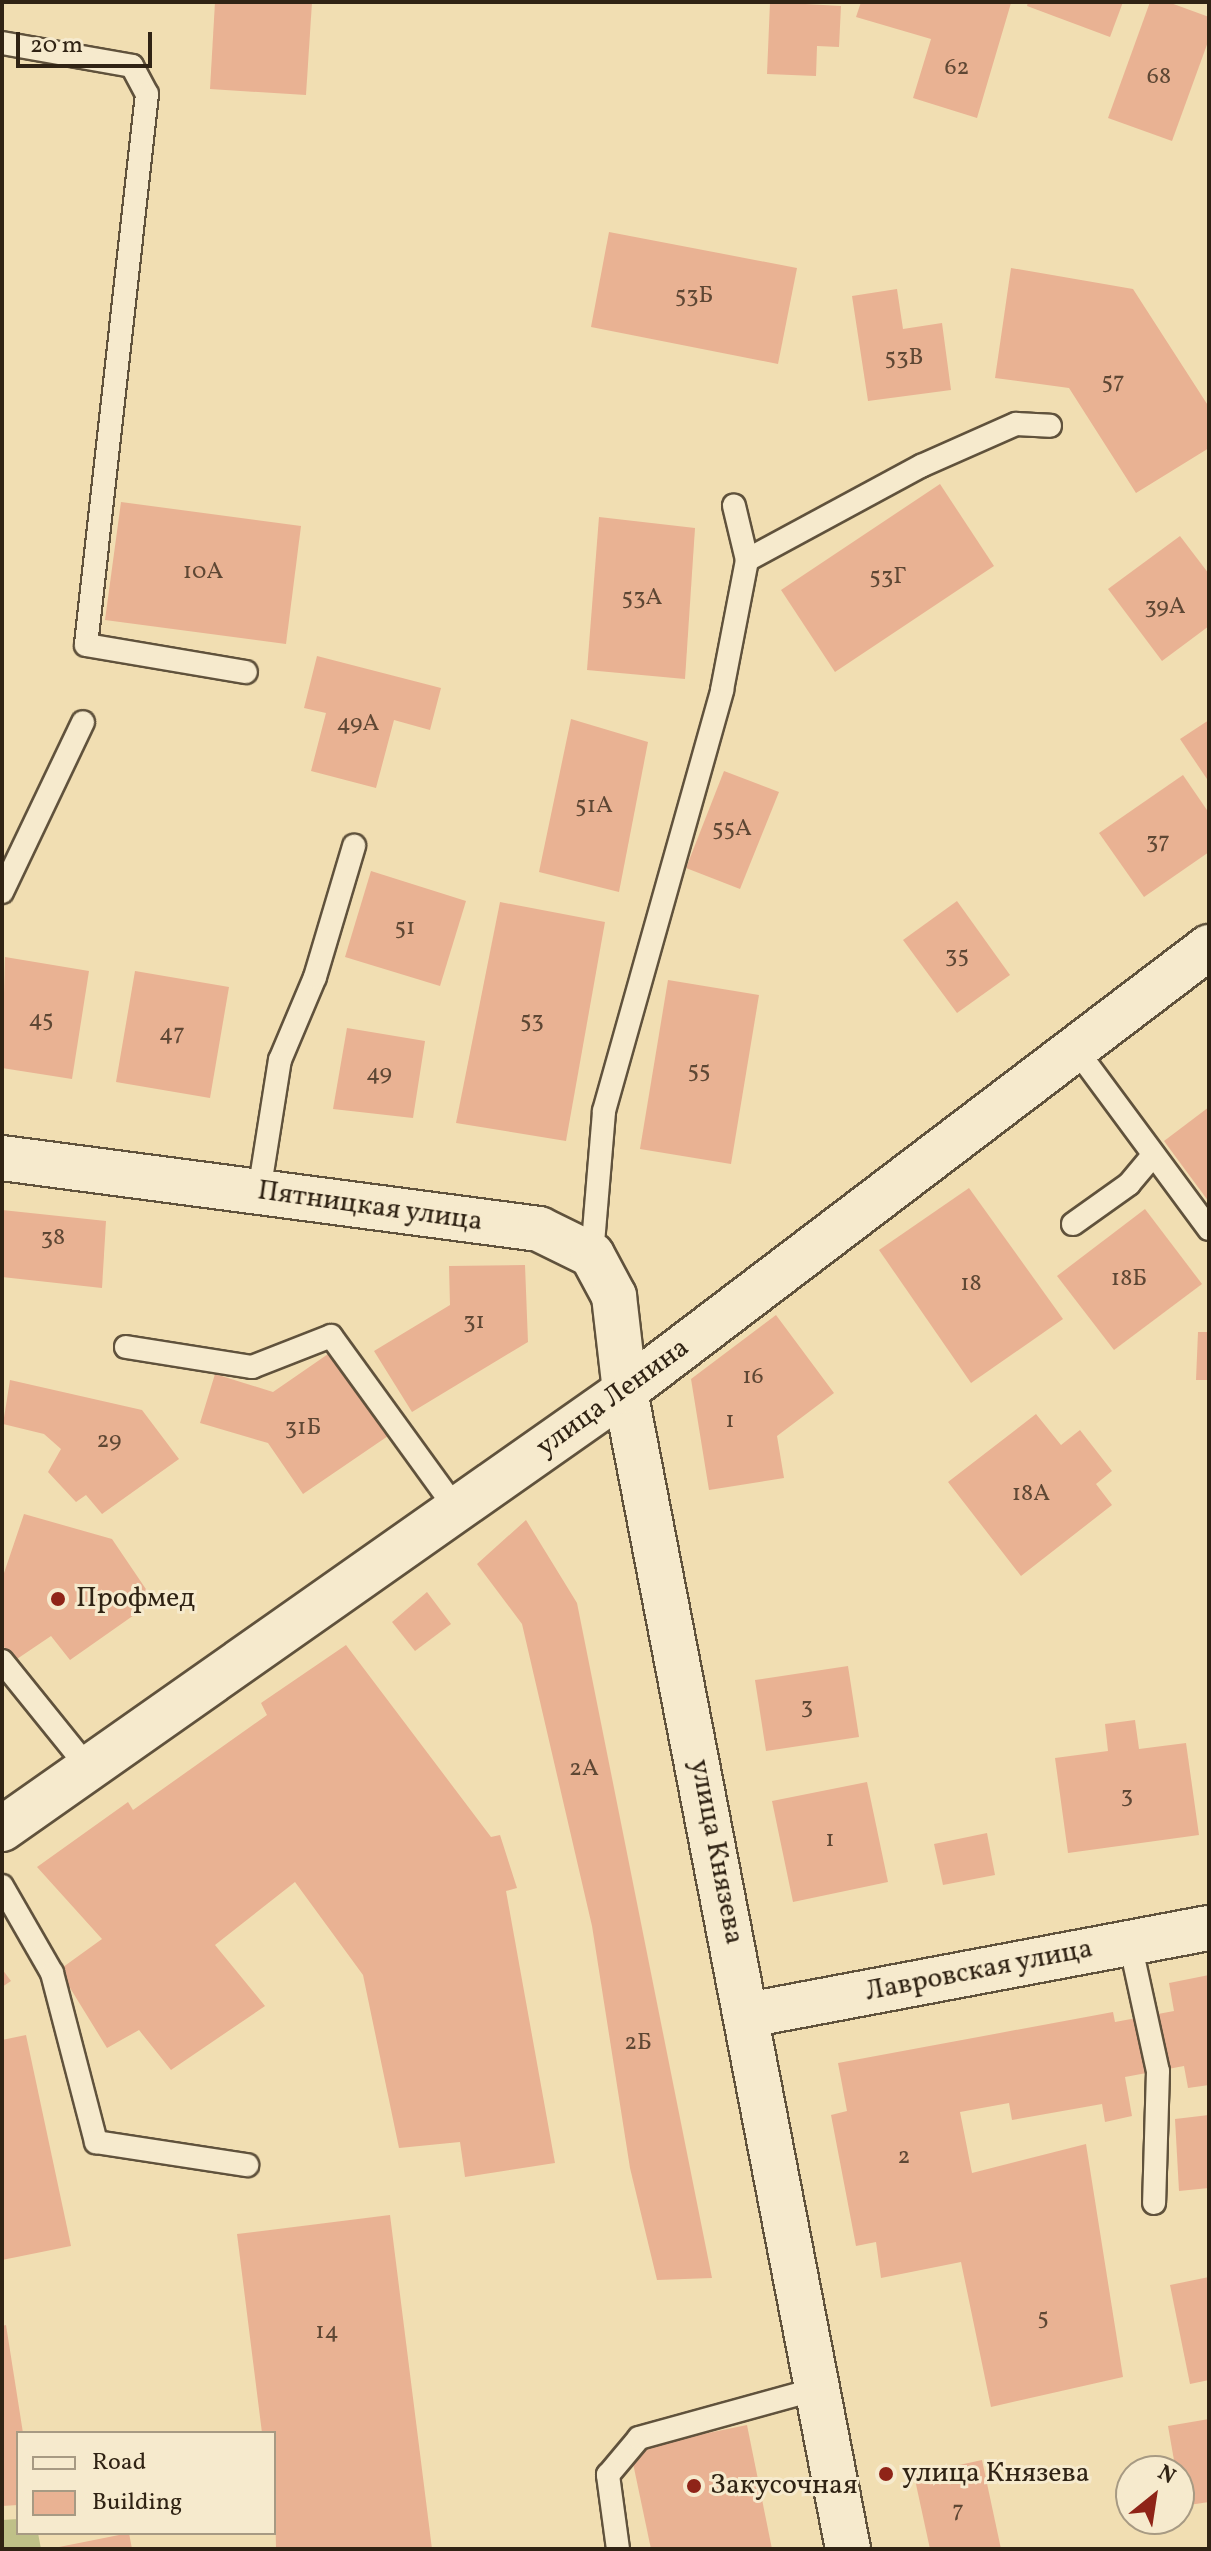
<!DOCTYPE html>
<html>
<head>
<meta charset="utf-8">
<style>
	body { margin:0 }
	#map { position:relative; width:1211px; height:2551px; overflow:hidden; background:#f1deb2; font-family:Vollkorn,serif }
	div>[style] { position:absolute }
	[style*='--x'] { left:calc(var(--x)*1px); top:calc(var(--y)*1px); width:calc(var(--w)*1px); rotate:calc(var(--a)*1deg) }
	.green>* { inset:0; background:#bfc088 }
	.building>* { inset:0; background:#e9b293 }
	.roads { filter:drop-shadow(2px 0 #60523c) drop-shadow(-2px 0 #60523c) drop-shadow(0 2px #60523c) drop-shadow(0 -2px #60523c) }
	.service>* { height:22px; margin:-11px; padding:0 11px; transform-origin:11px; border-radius:11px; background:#f6eacd }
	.tertiary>* { height:44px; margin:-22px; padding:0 22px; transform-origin:22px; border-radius:22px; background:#f6eacd }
	.secondary>* { height:44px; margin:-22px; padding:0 22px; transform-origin:22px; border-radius:22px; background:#f6eacd }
	.dots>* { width:22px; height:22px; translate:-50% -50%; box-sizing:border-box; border:4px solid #f6eacd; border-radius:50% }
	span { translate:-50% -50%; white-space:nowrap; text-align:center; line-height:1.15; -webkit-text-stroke:6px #f6eacd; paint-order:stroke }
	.number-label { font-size:24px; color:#5e4734 }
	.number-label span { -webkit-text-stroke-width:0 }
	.street-label { font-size:28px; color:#302314 }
	.poi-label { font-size:28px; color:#302314 }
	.left { translate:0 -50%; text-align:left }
	.frame { position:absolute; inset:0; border:4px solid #302314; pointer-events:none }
	.legend { position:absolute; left:16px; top:2431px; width:260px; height:104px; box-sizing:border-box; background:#f6eacd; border:2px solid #a79a83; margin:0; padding:10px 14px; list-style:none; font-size:24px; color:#302314 }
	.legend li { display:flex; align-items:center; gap:16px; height:40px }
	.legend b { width:40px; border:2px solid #a79a83 }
	.north { position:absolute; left:1115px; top:2455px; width:80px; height:80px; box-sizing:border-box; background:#f6eacd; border:2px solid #a79a83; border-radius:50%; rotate:30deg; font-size:22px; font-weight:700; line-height:32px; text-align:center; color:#302314 }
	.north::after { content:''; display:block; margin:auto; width:28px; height:36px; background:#8f2418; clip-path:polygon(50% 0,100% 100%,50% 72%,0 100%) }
	.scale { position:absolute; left:16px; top:32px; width:136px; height:36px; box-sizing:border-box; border:4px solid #302314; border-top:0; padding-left:10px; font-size:24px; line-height:28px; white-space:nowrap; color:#302314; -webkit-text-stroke:6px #f6eacd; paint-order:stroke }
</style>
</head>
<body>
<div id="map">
	<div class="green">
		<div style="clip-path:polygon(18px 2519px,18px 2533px,38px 2533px,41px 2549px,2px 2549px,2px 2520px)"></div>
	</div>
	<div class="building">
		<div style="clip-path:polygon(215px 2px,312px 2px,306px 95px,210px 89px)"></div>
		<div style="clip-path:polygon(770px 2px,841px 6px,839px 47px,817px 46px,816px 76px,767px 74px)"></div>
		<div style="clip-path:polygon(861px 2px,1011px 3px,977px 118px,913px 98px,931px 39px,856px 17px)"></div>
		<div style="clip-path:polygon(1028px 2px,1123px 2px,1110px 37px,1027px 6px)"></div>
		<div style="clip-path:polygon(1150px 2px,1168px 2px,1209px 17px,1209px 39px,1172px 141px,1108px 118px)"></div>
		<div style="clip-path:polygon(609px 232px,797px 268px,778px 364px,591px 327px)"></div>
		<div style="clip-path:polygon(1011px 268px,1133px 289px,1209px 407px,1209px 448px,1136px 493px,1069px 388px,995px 378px)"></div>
		<div style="clip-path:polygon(897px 289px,903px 329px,942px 323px,951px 390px,868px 401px,852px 296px)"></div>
		<div style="clip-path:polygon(940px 484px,994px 566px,835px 672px,781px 590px)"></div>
		<div style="clip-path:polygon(121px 502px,301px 526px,286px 644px,105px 620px)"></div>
		<div style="clip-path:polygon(599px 517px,695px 528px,685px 679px,587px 670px)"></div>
		<div style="clip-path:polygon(1180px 536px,1209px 574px,1209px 626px,1162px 661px,1108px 589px)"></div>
		<div style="clip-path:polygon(317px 656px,441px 688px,430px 730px,394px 720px,376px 788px,311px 771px,326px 713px,304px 708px)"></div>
		<div style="clip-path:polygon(571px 719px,648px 742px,619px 892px,539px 872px)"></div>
		<div style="clip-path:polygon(1209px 720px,1209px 782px,1180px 739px)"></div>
		<div style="clip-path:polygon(724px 771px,779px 792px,740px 889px,686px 868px)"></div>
		<div style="clip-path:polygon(1183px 775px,1209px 813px,1209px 852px,1144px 897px,1099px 833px)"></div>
		<div style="clip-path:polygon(371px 871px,466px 901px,440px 986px,345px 957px)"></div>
		<div style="clip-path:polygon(957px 901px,1010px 975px,957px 1013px,903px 940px)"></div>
		<div style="clip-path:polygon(500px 902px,605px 922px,566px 1141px,456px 1123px)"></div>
		<div style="clip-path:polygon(5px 957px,89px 971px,72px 1079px,2px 1068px)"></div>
		<div style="clip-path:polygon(135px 971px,229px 987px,210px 1098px,116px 1082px)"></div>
		<div style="clip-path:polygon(668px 980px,759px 995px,731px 1164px,640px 1149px)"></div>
		<div style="clip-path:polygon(347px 1028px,425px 1041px,413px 1118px,333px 1109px)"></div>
		<div style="clip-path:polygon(1209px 1107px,1209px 1202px,1164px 1141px)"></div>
		<div style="clip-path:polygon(969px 1188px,1063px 1319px,971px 1383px,879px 1250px)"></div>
		<div style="clip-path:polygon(1145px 1209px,1202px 1284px,1114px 1350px,1057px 1276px)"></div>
		<div style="clip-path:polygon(2px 1210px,106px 1221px,102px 1288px,2px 1277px)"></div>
		<div style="clip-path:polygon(525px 1265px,528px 1342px,412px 1412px,374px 1351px,450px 1305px,449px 1266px)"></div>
		<div style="clip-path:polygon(776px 1315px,834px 1393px,777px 1436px,784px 1478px,709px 1490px,691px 1379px)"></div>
		<div style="clip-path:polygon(1198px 1332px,1209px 1332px,1209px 1380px,1196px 1380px)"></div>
		<div style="clip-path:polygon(331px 1352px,388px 1436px,303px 1494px,268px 1443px,200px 1423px,215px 1374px,273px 1392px)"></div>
		<div style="clip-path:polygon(10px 1380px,142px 1410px,179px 1459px,102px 1514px,86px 1495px,76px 1502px,48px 1472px,61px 1449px,44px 1434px,3px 1424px)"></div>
		<div style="clip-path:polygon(1036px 1414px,1061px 1445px,1080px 1430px,1112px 1471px,1096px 1484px,1112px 1505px,1021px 1576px,948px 1482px)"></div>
		<div style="clip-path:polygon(24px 1514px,112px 1539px,154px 1601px,70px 1660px,51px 1636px,14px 1661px,2px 1644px,2px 1579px)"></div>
		<div style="clip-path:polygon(526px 1520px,577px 1603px,712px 2278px,657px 2280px,630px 2168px,592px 1926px,522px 1624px,477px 1564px)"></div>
		<div style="clip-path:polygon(427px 1592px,451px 1624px,415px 1651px,392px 1622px)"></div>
		<div style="clip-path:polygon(346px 1645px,491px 1837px,500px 1835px,517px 1888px,506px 1891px,555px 2163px,465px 2177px,460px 2142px,399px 2148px,363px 1975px,295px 1882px,215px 1945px,265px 2006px,171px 2070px,139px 2030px,107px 2048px,59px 1970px,102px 1939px,37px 1867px,128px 1802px,133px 1810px,267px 1715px,261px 1703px)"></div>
		<div style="clip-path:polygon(848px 1666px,859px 1737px,766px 1751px,755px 1680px)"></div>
		<div style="clip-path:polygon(1135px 1720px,1139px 1749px,1186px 1743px,1199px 1835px,1068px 1853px,1055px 1758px,1108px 1751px,1105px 1724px)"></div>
		<div style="clip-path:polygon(867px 1782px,888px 1882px,793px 1902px,772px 1801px)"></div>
		<div style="clip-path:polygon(987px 1833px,995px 1875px,943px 1885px,934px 1844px)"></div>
		<div style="clip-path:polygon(2px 1969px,11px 1981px,2px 1987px)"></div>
		<div style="clip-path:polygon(1209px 1975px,1209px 2085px,1188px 2088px,1184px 2066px,1125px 2077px,1132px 2116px,1105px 2122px,1102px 2104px,1012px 2120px,1009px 2103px,960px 2112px,972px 2173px,1086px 2144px,1123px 2377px,991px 2407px,961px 2262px,881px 2278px,876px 2242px,856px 2246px,831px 2115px,847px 2111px,838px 2063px,1113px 2012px,1115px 2022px,1174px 2011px,1169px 1983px)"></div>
		<div style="clip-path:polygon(26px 2035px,71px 2246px,2px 2260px,2px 2040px)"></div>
		<div style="clip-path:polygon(1209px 2115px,1209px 2188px,1179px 2191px,1175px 2119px)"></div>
		<div style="clip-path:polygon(390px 2215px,432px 2549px,276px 2549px,274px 2433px,262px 2433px,237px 2234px)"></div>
		<div style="clip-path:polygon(1209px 2277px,1209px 2380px,1190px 2384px,1170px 2285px)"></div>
		<div style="clip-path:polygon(6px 2325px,23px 2433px,18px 2433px,18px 2505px,2px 2506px,2px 2326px)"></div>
		<div style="clip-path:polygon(1209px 2419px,1209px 2502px,1182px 2506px,1168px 2426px)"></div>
		<div style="clip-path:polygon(747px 2425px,772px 2549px,651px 2549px,630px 2449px)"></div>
		<div style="clip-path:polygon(982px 2460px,1001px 2549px,930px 2549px,914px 2475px)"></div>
		<div style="clip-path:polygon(129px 2533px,132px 2549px,55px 2549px,54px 2548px)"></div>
	</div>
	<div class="roads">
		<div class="service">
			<div style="--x:2;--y:43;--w:132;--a:10"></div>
			<div style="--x:132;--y:66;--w:32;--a:62"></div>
			<div style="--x:147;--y:94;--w:554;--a:96.32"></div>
			<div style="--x:86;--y:645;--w:162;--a:9.6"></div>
			<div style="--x:747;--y:560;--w:198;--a:-28.4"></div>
			<div style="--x:921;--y:466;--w:104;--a:-23.9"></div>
			<div style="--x:1016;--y:424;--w:34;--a:3"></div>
			<div style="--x:2;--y:892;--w:188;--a:-64.5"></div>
			<div style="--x:1075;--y:1048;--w:225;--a:53.5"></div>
			<div style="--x:259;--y:1192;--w:134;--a:-81"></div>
			<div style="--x:280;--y:1060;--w:90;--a:-67.1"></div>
			<div style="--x:315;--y:977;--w:137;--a:-73.4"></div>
			<div style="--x:1073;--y:1224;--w:69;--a:-35.5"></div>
			<div style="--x:1129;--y:1184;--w:38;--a:-50"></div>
			<div style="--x:592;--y:1255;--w:144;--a:-85.2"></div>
			<div style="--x:604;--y:1111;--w:437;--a:-74.3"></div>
			<div style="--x:722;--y:690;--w:132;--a:-79.1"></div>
			<div style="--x:747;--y:560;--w:56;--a:-103.5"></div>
			<div style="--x:126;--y:1347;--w:128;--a:9"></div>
			<div style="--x:252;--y:1367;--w:85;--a:-21.4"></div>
			<div style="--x:331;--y:1336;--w:215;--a:54.1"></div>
			<div style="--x:2;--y:1661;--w:139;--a:51.1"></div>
			<div style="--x:2;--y:1886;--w:100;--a:60.1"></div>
			<div style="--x:52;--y:1973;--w:175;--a:75.4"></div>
			<div style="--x:96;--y:2142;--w:153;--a:8.7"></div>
			<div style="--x:1130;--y:1943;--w:131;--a:77.7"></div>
			<div style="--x:1158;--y:2071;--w:132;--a:91.7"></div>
			<div style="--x:618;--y:2549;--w:75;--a:-97.7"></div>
			<div style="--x:608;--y:2475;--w:48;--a:-50"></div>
			<div style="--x:639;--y:2438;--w:185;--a:-15.4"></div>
		</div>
		<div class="tertiary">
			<div style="--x:2;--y:1829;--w:762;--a:-35.11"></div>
			<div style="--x:748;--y:2015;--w:469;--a:-10.7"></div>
		</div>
		<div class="secondary">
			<div style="--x:2;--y:1158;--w:542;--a:7.53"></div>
			<div style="--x:539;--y:1229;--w:59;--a:26.1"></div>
			<div style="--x:592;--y:1255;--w:47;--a:61.8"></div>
			<div style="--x:614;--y:1296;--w:96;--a:83.4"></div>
			<div style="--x:625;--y:1391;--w:1179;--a:79.1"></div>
			<div style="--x:625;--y:1391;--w:734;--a:-37.24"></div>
		</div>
	</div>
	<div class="dots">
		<div style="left:58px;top:1599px;background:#8f2418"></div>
		<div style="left:886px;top:2474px;background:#8f2418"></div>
		<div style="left:694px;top:2486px;background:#8f2418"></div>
	</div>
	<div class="number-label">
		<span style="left:957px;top:69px">62</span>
		<span style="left:1159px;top:78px">68</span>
		<span style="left:694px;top:297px">53Б</span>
		<span style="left:904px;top:359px">53В</span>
		<span style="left:1113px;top:383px">57</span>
		<span style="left:203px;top:573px">10А</span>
		<span style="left:888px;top:578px">53Г</span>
		<span style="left:642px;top:599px">53А</span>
		<span style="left:1165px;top:608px">39А</span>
		<span style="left:358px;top:725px">49А</span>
		<span style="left:594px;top:807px">51А</span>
		<span style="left:732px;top:830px">55А</span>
		<span style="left:1158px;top:843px">37</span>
		<span style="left:405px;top:929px">51</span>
		<span style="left:957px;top:957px">35</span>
		<span style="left:41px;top:1021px">45</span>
		<span style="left:532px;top:1022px">53</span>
		<span style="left:172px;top:1035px">47</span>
		<span style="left:699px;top:1072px">55</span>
		<span style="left:379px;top:1075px">49</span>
		<span style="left:53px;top:1239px">38</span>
		<span style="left:1129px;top:1280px">18Б</span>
		<span style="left:971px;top:1285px">18</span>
		<span style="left:474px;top:1323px">31</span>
		<span style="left:753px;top:1378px">16</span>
		<span style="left:730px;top:1422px">1</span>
		<span style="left:303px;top:1429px">31Б</span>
		<span style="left:109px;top:1442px">29</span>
		<span style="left:1031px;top:1495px">18А</span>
		<span style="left:807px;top:1708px">3</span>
		<span style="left:584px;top:1770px">2А</span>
		<span style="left:1127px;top:1797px">3</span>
		<span style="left:830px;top:1841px">1</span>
		<span style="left:638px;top:2044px">2Б</span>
		<span style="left:904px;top:2158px">2</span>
		<span style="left:1043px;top:2319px">5</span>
		<span style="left:327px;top:2333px">14</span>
		<span style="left:958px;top:2512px">7</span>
	</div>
	<div class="street-label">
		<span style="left:370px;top:1207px;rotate:8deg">Пятницкая улица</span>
		<span style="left:613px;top:1398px;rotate:-36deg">улица Ленина</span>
		<span style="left:716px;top:1852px;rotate:79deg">улица Князева</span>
		<span style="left:979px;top:1971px;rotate:-11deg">Лавровская улица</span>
	</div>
	<div class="poi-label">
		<span class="left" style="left:76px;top:1599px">Профмед</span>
		<span class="left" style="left:902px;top:2474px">улица Князева</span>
		<span class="left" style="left:710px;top:2486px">Закусочная</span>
	</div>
	<div class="frame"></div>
	<ul class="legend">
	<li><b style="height:10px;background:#f6eacd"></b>Road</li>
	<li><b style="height:22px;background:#e9b293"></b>Building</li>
	</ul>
	<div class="north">N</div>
	<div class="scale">20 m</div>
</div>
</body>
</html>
